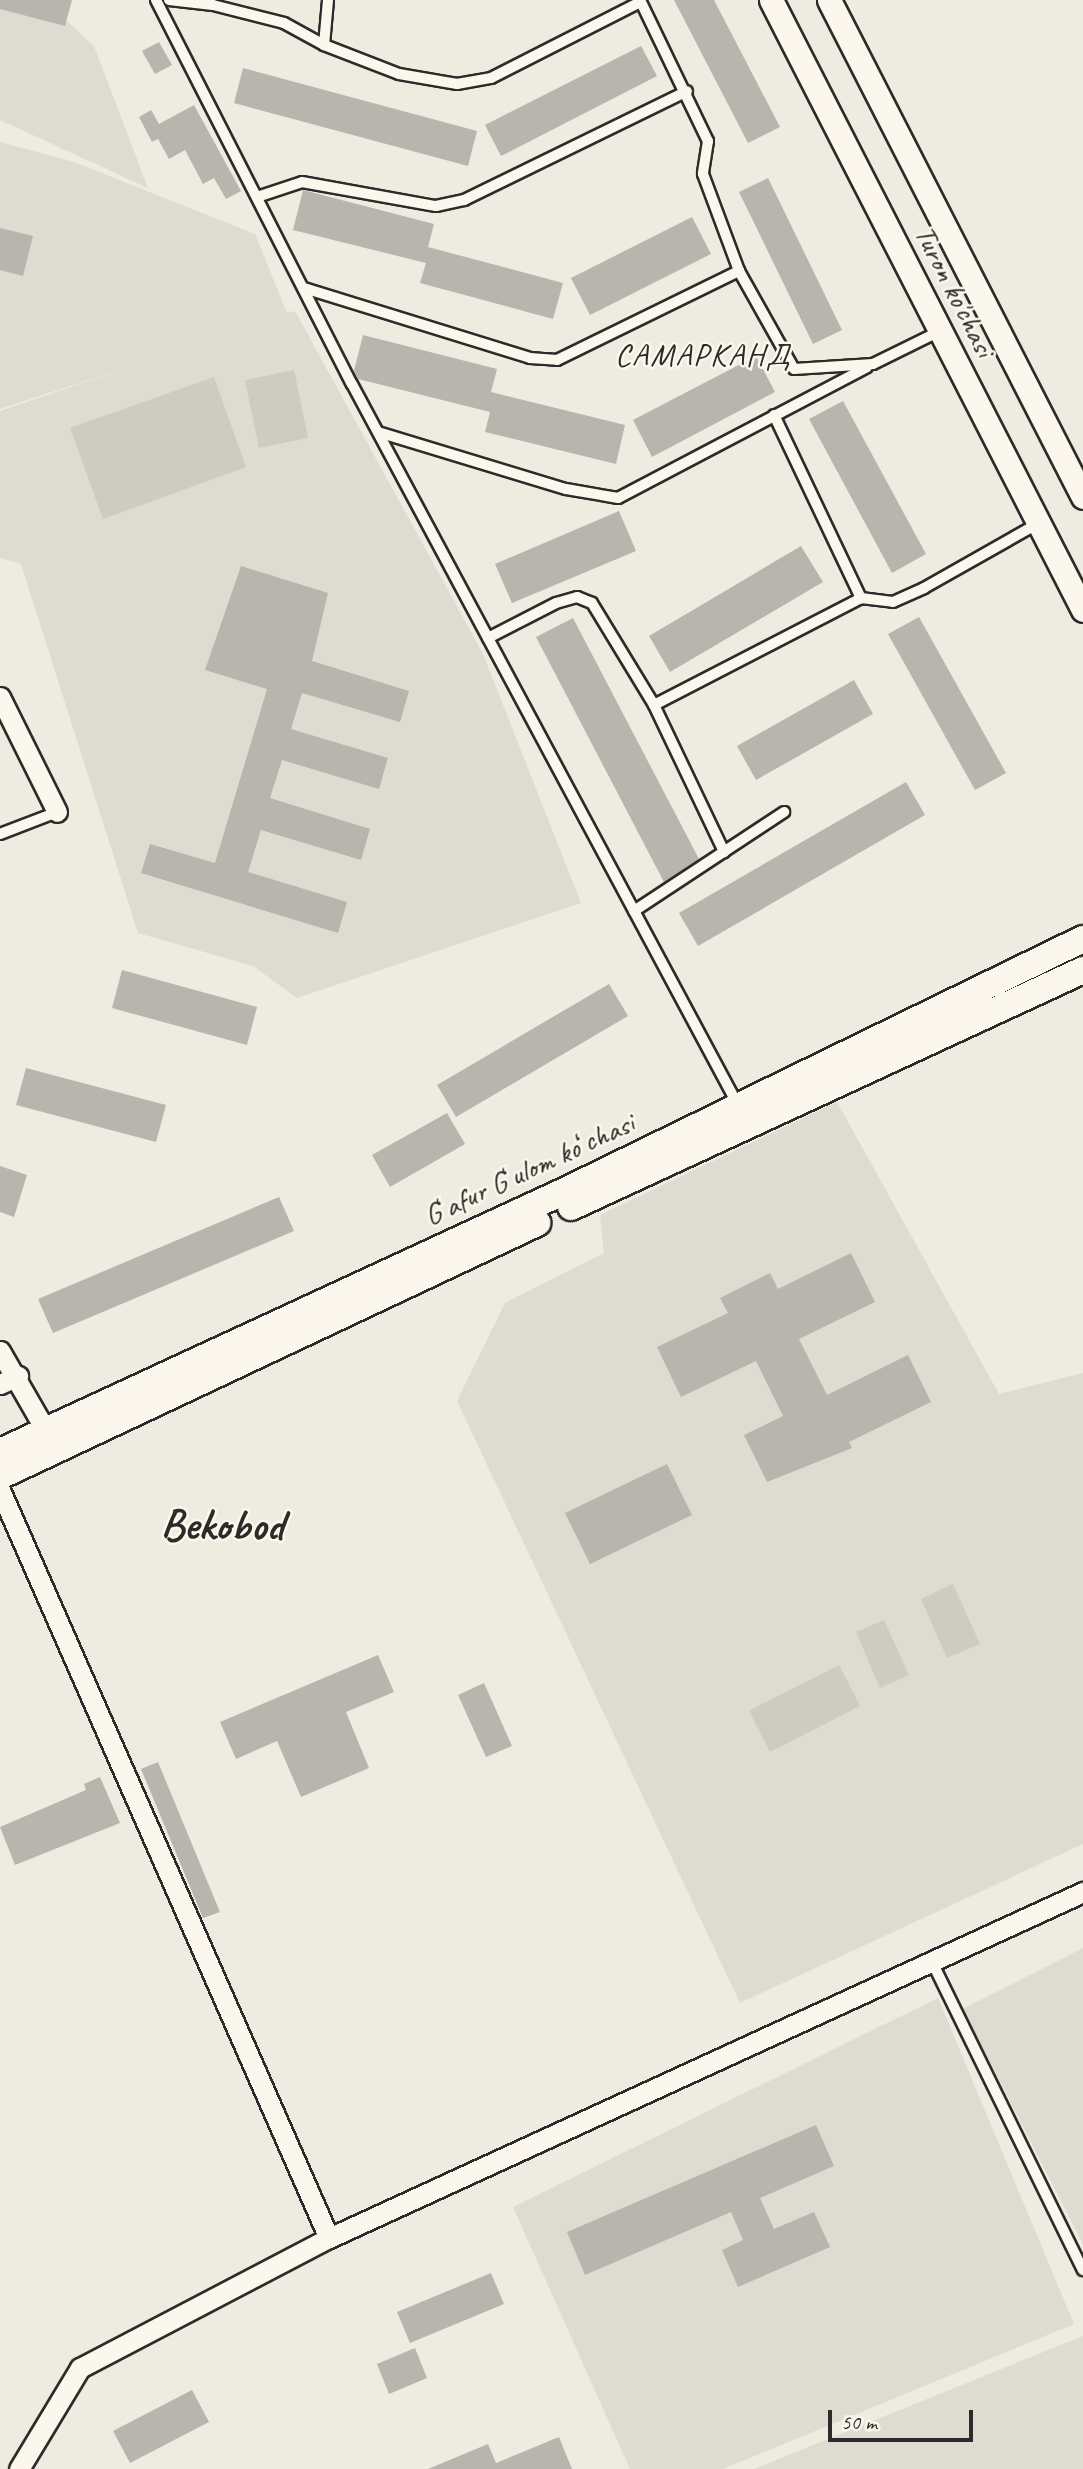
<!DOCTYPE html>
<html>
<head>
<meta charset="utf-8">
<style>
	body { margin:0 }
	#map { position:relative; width:1083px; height:2469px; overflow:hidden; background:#eeebe0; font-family:Caveat,sans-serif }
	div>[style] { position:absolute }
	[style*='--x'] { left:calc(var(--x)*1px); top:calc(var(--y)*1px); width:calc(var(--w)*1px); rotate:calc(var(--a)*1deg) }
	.built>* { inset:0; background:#dedbd1 }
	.green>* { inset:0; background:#cecbc2 }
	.building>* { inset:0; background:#b8b5ae }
	.roads { filter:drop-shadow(2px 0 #2b2b2b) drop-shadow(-2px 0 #2b2b2b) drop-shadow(0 2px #2b2b2b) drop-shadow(0 -2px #2b2b2b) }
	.service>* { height:10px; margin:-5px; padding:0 5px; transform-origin:5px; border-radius:5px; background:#fbf7ec }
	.minor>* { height:19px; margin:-9.5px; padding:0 9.5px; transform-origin:9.5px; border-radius:9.5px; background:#fbf7ec }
	.tertiary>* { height:23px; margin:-11.5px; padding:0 11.5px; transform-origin:11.5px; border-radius:11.5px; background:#fbf7ec }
	.secondary>* { height:26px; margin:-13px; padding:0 13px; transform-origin:13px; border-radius:13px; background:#fbf7ec }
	span { translate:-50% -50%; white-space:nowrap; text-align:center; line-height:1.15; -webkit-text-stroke:5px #fbf7ec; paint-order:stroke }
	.street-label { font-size:30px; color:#2b2b2b }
	.neighbourhood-label { font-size:32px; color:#2b2b2b; letter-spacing:2px }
	.town-label { font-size:44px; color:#2b2b2b; font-weight:700 }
	.scale { position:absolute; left:828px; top:2410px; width:145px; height:32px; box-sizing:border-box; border:4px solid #2b2b2b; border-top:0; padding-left:9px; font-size:21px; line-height:24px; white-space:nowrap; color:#2b2b2b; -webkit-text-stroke:5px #fbf7ec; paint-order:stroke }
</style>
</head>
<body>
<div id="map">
	<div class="built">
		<div style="clip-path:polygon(0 0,44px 0,94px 46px,148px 188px,0 120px)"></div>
		<div style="clip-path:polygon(0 142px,74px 162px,255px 234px,287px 313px,295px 311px,483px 654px,581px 903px,297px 998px,253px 966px,138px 933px,21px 564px,0 558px,0 411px,138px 364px,0 409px)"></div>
		<div style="clip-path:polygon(837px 1102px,999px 1394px,1083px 1373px,1083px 1844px,740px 2003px,457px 1401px,505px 1303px,604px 1253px,600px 1215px)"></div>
		<div style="clip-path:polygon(1083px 1948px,1083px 2244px,963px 2009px)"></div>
		<div style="clip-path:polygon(938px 1998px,1074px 2324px,723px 2469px,630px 2469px,513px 2207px)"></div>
		<div style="clip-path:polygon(1083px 2336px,1083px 2469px,754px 2469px)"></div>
	</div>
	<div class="green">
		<div style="clip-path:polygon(294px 370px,308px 438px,259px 448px,245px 380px)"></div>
		<div style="clip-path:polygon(214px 377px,246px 467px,103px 519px,70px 428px)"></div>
		<div style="clip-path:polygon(953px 1584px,980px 1644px,947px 1658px,921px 1599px)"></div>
		<div style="clip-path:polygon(884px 1620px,909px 1675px,880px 1688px,856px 1632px)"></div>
		<div style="clip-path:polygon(839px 1665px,860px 1706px,770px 1752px,749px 1711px)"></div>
	</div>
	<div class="building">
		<div style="clip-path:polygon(0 0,72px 0,65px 26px,0 9px)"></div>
		<div style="clip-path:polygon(674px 0,714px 0,780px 127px,748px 143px)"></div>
		<div style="clip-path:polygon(159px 42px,172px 65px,155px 74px,142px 51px)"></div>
		<div style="clip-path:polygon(641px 46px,657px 76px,501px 156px,485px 125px)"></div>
		<div style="clip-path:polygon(243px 68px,477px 131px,468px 166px,234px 103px)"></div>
		<div style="clip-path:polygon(194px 105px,241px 191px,226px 199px,214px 178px,203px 184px,185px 150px,169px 159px,158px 139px,152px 142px,139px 117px,151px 110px,159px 124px)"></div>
		<div style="clip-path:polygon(768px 178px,842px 330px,813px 344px,739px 192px)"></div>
		<div style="clip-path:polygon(303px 190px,434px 224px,428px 247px,563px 283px,553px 319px,420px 283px,426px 263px,293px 230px)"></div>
		<div style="clip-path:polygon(692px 217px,711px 254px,590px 315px,571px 278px)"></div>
		<div style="clip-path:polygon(0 228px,33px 236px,23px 276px,0 270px)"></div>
		<div style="clip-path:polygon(363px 335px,497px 369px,491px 392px,625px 425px,616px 464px,485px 432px,490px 412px,358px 379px,354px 371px)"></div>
		<div style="clip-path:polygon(756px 356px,775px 392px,652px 457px,633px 420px)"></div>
		<div style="clip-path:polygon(843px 401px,926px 554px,892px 573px,809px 419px)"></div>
		<div style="clip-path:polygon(619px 511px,636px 551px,512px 603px,495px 564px)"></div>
		<div style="clip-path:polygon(801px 546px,823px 582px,670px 672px,649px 636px)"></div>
		<div style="clip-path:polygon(241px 566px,328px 593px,312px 661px,409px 691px,400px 722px,302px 693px,291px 729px,388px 758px,379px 789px,282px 760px,270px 798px,370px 829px,361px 860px,261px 830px,248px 872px,347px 902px,338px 933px,141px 873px,150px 844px,215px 863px,267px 689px,205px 670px)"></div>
		<div style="clip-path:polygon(919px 617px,1006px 773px,975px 790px,888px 634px)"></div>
		<div style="clip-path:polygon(573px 618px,699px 859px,664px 882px,536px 637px)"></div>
		<div style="clip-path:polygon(854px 680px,873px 714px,756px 780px,737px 746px)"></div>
		<div style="clip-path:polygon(906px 782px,925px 815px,698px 946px,679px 913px)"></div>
		<div style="clip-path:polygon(122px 970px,257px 1007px,247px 1045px,112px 1008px)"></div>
		<div style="clip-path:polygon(609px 984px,628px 1016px,456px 1117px,437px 1085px)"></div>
		<div style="clip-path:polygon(26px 1068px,166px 1105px,156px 1142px,16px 1105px)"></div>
		<div style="clip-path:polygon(447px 1113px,465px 1144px,390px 1187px,372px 1155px)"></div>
		<div style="clip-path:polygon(0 1166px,27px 1175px,14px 1217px,0 1212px)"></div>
		<div style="clip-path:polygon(279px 1197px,294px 1231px,53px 1333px,38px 1299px)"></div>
		<div style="clip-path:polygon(851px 1253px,875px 1302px,799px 1339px,827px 1395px,908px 1355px,931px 1402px,849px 1442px,852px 1448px,767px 1482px,744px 1435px,783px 1416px,756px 1361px,681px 1397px,657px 1347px,728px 1313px,720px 1298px,770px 1273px,778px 1289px)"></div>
		<div style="clip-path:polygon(667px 1464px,692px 1515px,590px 1564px,565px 1513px)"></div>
		<div style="clip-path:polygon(378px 1655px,394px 1692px,346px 1712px,369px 1768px,301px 1797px,277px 1741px,236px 1759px,220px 1722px)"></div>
		<div style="clip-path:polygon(484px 1683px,512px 1746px,486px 1757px,458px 1695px)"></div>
		<div style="clip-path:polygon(158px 1762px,220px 1912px,203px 1918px,141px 1769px)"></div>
		<div style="clip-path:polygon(100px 1777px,120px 1823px,15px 1865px,0 1827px,86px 1790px,84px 1784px)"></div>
		<div style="clip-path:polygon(816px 2125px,834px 2166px,760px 2198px,774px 2229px,814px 2212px,830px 2247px,738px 2287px,722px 2250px,743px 2240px,731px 2212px,585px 2275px,567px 2232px)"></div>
		<div style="clip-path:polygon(491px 2273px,504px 2304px,410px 2343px,397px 2312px)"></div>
		<div style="clip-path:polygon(415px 2348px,427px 2378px,389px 2394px,377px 2364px)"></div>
		<div style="clip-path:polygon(192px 2390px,209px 2422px,130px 2463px,113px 2431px)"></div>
		<div style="clip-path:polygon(559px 2437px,572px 2469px,428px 2469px,488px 2444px,496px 2463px)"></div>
	</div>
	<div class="roads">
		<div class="service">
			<div style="--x:156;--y:0;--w:431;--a:63"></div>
			<div style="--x:352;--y:384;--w:818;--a:61.84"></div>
			<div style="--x:169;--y:0;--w:44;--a:6.5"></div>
			<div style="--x:213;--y:5;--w:73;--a:14.2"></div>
			<div style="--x:284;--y:23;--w:46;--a:28.8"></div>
			<div style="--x:324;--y:45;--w:80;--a:21.1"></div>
			<div style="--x:399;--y:74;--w:59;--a:9.8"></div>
			<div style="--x:457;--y:84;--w:35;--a:-10"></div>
			<div style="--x:491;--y:78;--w:167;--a:-27"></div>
			<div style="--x:640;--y:0;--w:157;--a:64.3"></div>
			<div style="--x:708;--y:141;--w:33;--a:99"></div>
			<div style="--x:703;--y:174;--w:103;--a:69.6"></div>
			<div style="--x:739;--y:271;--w:112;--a:60.7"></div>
			<div style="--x:794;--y:369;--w:79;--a:-3.6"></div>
			<div style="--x:873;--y:364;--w:75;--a:-26.2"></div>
			<div style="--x:324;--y:45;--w:45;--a:-84.9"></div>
			<div style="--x:257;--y:197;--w:47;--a:-18.4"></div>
			<div style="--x:302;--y:182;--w:136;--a:10.2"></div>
			<div style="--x:436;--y:206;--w:29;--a:-12"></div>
			<div style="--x:464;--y:200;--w:248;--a:-26"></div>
			<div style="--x:304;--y:288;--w:237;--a:17.2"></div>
			<div style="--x:530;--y:358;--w:27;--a:4"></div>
			<div style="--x:557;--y:360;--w:203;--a:-26.1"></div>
			<div style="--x:774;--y:415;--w:203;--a:64.6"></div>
			<div style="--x:378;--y:432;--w:196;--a:16.9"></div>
			<div style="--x:566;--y:489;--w:53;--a:9.8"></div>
			<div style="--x:618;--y:498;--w:281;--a:-27.7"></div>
			<div style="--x:488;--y:638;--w:76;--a:-27.2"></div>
			<div style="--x:556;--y:603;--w:22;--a:-16"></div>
			<div style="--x:577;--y:597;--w:16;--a:22"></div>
			<div style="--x:592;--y:603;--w:119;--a:58.7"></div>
			<div style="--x:654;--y:705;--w:163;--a:64.5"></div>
			<div style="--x:654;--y:705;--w:233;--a:-27.3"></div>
			<div style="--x:861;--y:598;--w:32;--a:7"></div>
			<div style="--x:893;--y:602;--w:34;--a:-24"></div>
			<div style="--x:924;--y:588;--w:132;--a:-29.5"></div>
			<div style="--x:0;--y:834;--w:61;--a:-21.1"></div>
			<div style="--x:634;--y:911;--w:180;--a:-33.4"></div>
			<div style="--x:933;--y:1964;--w:341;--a:63.9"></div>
		</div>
		<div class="minor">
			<div style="--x:0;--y:697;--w:128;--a:63.6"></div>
			<div style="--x:0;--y:1351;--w:92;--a:60.1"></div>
			<div style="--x:0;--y:1384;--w:20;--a:-24"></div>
			<div style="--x:0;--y:1490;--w:817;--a:66.26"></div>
			<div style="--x:19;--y:2469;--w:118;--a:-58.9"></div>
			<div style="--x:80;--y:2368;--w:281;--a:-27.6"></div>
			<div style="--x:329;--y:2238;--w:830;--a:-24.65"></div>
		</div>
		<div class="tertiary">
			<div style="--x:771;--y:0;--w:685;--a:62.91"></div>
			<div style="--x:829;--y:0;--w:558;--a:62.93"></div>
		</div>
		<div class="secondary">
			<div style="--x:571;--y:1207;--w:564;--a:-24.84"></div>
			<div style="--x:0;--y:1452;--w:625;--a:-24.8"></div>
			<div style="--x:567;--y:1190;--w:574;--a:-25.94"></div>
			<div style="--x:0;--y:1476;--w:594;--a:-25.23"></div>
		</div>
	</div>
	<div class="street-label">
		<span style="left:955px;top:291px;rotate:63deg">Turon ko'chasi</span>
		<span style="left:529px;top:1169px;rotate:-25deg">Gʻafur Gʻulom koʻchasi</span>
	</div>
	<div class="neighbourhood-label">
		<span style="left:703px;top:355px">САМАРКАНД</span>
	</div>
	<div class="town-label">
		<span style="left:222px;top:1525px">Bekobod</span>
	</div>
	<div class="scale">50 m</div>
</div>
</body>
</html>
